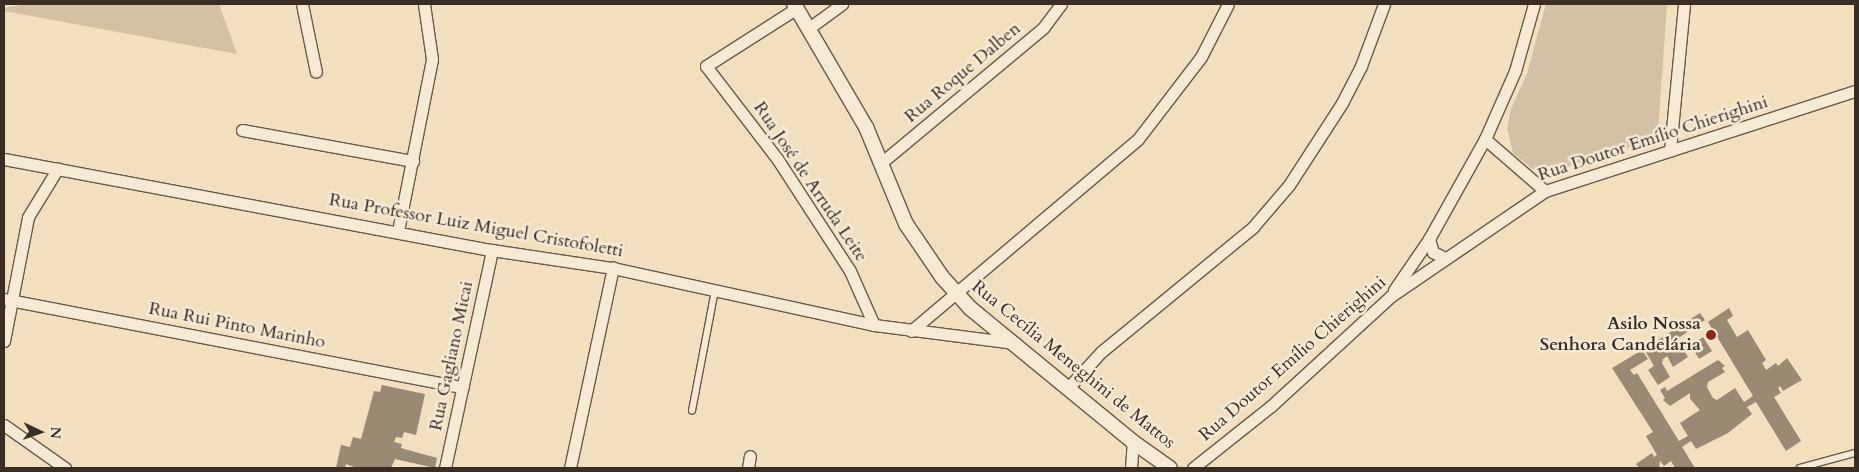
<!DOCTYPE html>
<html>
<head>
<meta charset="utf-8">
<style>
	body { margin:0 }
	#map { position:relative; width:1859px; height:472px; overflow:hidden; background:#f1dfbe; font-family:Cardo,serif }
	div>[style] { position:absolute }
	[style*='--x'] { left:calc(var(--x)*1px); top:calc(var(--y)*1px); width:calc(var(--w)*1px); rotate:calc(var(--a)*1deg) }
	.green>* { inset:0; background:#d2c1a4 }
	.building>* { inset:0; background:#998a74 }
	.roads { filter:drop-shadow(1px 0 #685a4a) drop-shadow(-1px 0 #685a4a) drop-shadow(0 1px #685a4a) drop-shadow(0 -1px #685a4a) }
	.service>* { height:5.5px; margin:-2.75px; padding:0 2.75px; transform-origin:2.75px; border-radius:2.75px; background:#f6ead5 }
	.minor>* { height:11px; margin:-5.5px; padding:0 5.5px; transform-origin:5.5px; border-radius:5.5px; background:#f6ead5 }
	.tertiary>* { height:14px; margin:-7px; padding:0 7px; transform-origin:7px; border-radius:7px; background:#f6ead5 }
	.dots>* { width:14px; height:14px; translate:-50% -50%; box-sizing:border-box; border:2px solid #f6ead5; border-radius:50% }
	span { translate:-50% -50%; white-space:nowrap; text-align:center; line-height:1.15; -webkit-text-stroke:5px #f6ead5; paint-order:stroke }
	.street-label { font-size:18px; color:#3a2d23 }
	.poi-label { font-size:18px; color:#3a2d23; font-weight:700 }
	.right { translate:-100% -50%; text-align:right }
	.frame { position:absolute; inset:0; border:5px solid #3a2d23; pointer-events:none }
	.north { position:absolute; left:15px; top:407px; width:50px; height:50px; -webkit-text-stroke:4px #f6ead5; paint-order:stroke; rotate:93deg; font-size:14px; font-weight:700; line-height:20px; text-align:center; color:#3a2d23 }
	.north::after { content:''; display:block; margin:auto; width:18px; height:22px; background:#3a2d23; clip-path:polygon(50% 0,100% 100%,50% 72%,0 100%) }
</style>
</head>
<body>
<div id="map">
	<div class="green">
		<div style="clip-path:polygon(27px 4px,219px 4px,237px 54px,4px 11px,4px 8px)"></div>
		<div style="clip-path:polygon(1546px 4px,1667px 4px,1658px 132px,1653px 140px,1546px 173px,1534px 170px,1513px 153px,1507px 128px,1511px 109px,1527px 73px)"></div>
	</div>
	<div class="building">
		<div style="clip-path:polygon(1729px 308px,1733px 316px,1727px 320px,1737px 337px,1748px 330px,1766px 360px,1762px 363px,1766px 370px,1776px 363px,1778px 366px,1787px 358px,1802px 380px,1783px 391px,1780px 386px,1778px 388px,1781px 393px,1774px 397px,1801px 441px,1786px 451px,1756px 402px,1747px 407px,1752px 414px,1728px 433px,1696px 449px,1691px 441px,1682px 447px,1695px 468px,1675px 468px,1671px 461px,1664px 466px,1660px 461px,1659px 468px,1639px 468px,1636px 464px,1652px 453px,1654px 457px,1657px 455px,1646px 436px,1653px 432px,1612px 368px,1642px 350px,1648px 359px,1630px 370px,1634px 375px,1637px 373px,1679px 441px,1688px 436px,1680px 423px,1700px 410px,1690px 399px,1690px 393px,1670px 406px,1663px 400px,1665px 398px,1660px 390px,1665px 387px,1667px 391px,1718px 360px,1725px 366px,1722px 368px,1725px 372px,1708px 382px,1707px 387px,1713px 398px,1717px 400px,1735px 388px,1744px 402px,1753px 396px,1708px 322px)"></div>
		<div style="clip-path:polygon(1700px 313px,1705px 320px,1677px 339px,1688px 357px,1673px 367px,1667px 356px,1663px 359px,1662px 363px,1670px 377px,1658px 385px,1648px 370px,1654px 366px,1644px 349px)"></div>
		<div style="clip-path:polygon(1703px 337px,1712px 351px,1699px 359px,1691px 345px)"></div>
		<div style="clip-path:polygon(382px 385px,425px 394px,416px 435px,404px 432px,402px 438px,396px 437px,394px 442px,402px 444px,401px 448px,437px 458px,435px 468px,395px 459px,391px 468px,357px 468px,346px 464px,345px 468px,336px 468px,341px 445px,350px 447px,353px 437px,361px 439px,374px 391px,380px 392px)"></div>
	</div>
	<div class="roads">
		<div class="service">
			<div style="--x:692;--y:411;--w:123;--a:-79.2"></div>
			<div style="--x:1800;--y:468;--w:57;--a:-15.3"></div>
		</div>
		<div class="minor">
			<div style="--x:302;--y:4;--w:69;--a:78.4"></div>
			<div style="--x:797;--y:8;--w:108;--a:147.5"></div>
			<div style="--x:706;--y:66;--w:118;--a:52.5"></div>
			<div style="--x:778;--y:160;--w:132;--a:57"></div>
			<div style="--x:850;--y:271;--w:59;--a:66"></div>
			<div style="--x:809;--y:28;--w:41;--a:-36"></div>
			<div style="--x:242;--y:130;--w:174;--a:10.3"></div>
			<div style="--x:1485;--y:139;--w:79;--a:40.9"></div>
			<div style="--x:1670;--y:150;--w:147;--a:-84.5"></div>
			<div style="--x:4;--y:159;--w:496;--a:10.6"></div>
			<div style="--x:492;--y:250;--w:122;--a:8.5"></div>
			<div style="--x:613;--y:268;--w:267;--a:12.3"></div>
			<div style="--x:874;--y:325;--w:142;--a:7.3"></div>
			<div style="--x:881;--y:163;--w:211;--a:-39.8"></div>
			<div style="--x:1043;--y:28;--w:30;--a:-53"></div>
			<div style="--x:398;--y:231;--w:175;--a:-78.8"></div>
			<div style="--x:432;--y:59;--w:56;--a:-98.3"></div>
			<div style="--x:1429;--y:239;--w:14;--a:73"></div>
			<div style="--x:1433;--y:252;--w:13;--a:27"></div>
			<div style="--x:1394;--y:290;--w:62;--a:-55.5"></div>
			<div style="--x:1429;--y:239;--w:115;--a:-60.8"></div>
			<div style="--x:1485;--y:139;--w:74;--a:-66.2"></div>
			<div style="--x:1515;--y:71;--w:70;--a:-74.2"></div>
			<div style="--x:4;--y:299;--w:467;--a:10.9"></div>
			<div style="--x:911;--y:331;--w:297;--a:-40.2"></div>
			<div style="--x:1138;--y:139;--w:103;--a:-52.5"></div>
			<div style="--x:1201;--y:57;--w:59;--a:-63"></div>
			<div style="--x:4;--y:341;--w:126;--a:-79"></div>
			<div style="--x:28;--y:217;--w:57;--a:-58.5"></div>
			<div style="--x:1068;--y:388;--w:49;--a:-47.5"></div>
			<div style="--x:1101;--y:352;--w:197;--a:-39.4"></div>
			<div style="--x:1253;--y:227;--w:55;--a:-49.4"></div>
			<div style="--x:1289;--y:185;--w:98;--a:-57.1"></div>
			<div style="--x:1342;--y:103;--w:42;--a:-62.8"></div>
			<div style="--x:1361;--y:66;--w:66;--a:-69.6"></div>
			<div style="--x:4;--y:425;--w:75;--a:35.2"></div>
			<div style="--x:445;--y:468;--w:223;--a:-77.8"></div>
			<div style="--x:570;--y:468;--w:205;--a:-77.9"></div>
			<div style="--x:748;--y:468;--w:12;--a:-81"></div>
			<div style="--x:1131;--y:468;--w:26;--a:-86"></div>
			<div style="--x:1193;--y:468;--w:100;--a:-38.5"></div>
			<div style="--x:1271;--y:406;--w:163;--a:-42.5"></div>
			<div style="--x:1391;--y:296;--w:186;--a:-34.3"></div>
			<div style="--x:1545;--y:191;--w:326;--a:-17.9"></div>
		</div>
		<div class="tertiary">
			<div style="--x:794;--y:4;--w:143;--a:59.7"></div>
			<div style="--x:866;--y:127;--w:105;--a:67.6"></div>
			<div style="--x:906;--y:224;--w:64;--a:55.8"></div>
			<div style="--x:942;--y:277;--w:42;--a:47.9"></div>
			<div style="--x:970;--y:308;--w:211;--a:39.4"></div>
			<div style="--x:1133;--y:442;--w:45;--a:35.1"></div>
		</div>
	</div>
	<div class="dots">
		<div style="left:1711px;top:335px;background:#8f2418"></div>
	</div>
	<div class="street-label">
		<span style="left:963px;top:73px;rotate:-40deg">Rua Roque Dalben</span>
		<span style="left:1653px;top:139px;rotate:-18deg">Rua Doutor Emílio Chierighini</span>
		<span style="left:810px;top:182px;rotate:56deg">Rua José de Arruda Leite</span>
		<span style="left:476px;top:226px;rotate:10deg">Rua Professor Luiz Miguel Cristofoletti</span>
		<span style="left:237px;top:326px;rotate:11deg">Rua Rui Pinto Marinho</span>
		<span style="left:452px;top:356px;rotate:-78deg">Rua Gagliano Micai</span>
		<span style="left:1293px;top:359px;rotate:-41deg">Rua Doutor Emílio Chierighini</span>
		<span style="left:1073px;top:365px;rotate:39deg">Rua Cecília Meneghini de Mattos</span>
	</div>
	<div class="poi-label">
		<span class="right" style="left:1701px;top:335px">Asilo Nossa<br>Senhora Candelária</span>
	</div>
	<div class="frame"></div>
	<div class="north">N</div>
</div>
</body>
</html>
